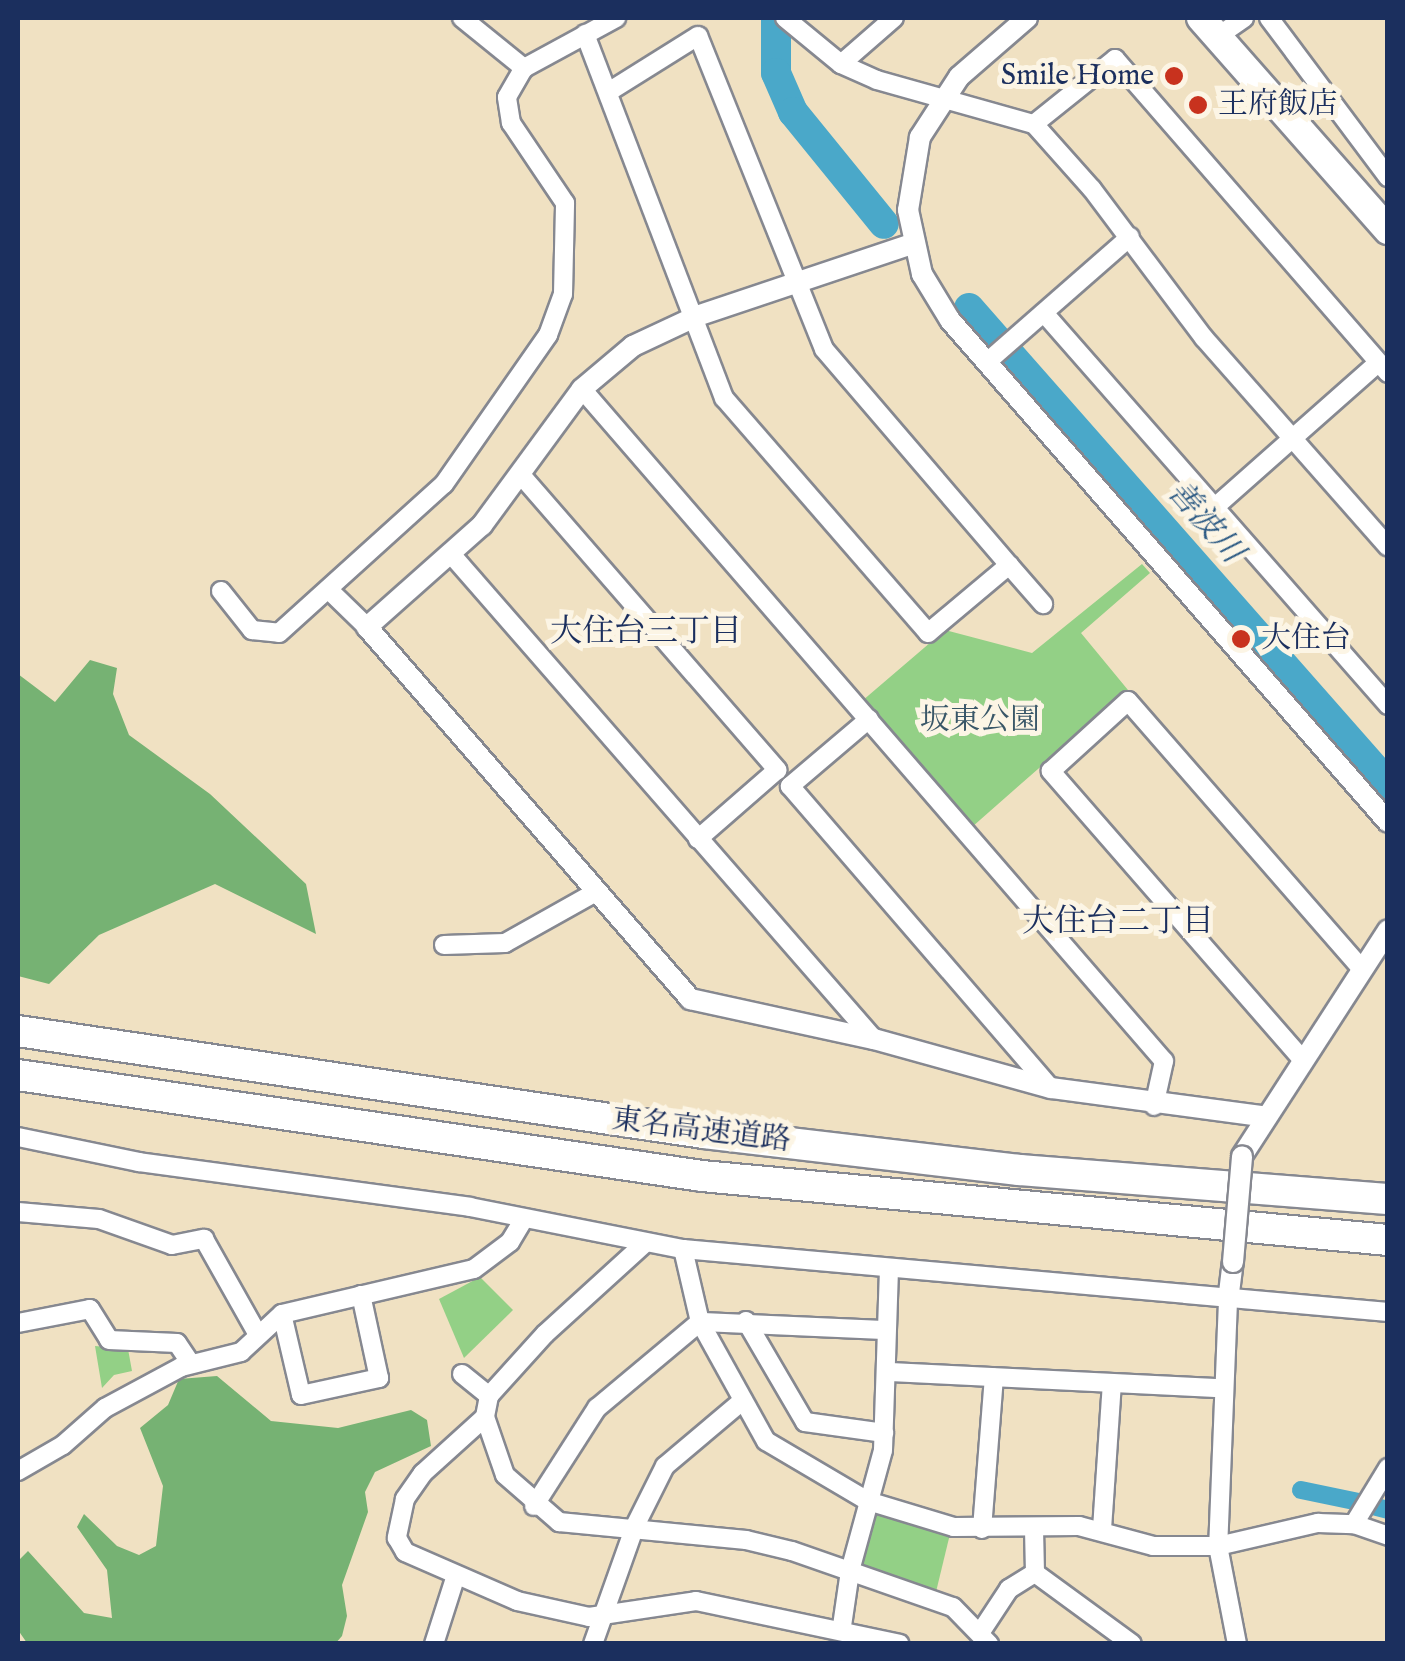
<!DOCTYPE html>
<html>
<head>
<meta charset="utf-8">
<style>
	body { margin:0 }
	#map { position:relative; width:1405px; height:1661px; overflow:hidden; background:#f0e1c2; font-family:"IM FELL English","Noto Serif JP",serif }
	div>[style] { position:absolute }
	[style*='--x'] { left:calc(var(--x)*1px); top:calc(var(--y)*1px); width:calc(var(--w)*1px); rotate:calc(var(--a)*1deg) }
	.green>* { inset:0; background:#93d086 }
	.forest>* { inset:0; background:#76b273 }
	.canal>* { height:18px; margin:-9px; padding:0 9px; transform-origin:9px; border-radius:9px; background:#4aa8c9 }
	.river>* { height:30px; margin:-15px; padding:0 15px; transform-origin:15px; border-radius:15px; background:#4aa8c9 }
	.roads { filter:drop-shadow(2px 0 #868890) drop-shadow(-2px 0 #868890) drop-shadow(0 2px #868890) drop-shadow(0 -2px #868890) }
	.minor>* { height:18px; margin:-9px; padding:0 9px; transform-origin:9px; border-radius:9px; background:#fff }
	.tertiary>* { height:20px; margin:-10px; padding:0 10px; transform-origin:10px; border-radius:10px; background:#fff }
	.trunk>* { height:28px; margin:-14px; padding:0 14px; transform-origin:14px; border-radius:14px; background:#fff }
	.motorway>* { height:30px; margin:-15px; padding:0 15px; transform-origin:15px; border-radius:15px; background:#fff }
	.bridges { filter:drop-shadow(2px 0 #868890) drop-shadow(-2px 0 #868890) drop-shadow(0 2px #868890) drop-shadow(0 -2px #868890) }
	.tertiary-bridge>* { height:20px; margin:-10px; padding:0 10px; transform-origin:10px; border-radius:10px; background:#fff }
	.dots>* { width:28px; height:28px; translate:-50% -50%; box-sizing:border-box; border:5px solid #fcf5e5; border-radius:50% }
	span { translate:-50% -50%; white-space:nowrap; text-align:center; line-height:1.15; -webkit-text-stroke:10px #fcf5e5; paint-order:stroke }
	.poi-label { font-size:30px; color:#1b2f5e }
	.right { translate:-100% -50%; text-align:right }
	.left { translate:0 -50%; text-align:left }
	.park-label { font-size:30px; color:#395768 }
	.street-label { font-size:30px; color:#1b2f5e }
	.water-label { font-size:32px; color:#2b5983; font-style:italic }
	.neighbourhood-label { font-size:32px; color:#1b2f5e }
	.frame { position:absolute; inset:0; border:20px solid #1b2f5e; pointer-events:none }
</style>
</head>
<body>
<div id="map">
	<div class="green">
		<div style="clip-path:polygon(1142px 564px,1150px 573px,1081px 633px,1128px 690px,972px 827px,862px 701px,945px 630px,1032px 653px)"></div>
		<div style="clip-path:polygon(480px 1277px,513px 1310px,464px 1358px,439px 1299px)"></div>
		<div style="clip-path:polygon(95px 1346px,128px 1349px,132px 1371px,114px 1375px,102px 1388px)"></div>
		<div style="clip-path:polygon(877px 1513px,950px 1534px,935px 1596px,868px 1573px,859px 1562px)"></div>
	</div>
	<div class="forest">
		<div style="clip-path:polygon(90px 660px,117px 668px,113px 694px,129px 735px,210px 794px,306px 884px,316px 934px,215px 884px,99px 935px,49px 984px,18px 976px,18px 674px,55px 702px)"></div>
		<div style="clip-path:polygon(217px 1376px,271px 1421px,338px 1428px,411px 1410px,427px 1420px,431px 1446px,375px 1472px,365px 1492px,368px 1512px,342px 1585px,347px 1616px,342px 1636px,335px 1644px,27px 1643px,18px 1630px,18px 1561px,28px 1551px,84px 1613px,112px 1618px,107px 1570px,77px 1527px,84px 1514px,117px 1546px,139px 1555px,156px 1546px,163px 1486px,140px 1428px,168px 1405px,179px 1379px)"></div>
	</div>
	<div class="canal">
		<div style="--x:1301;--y:1490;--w:59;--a:11.7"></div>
		<div style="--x:1373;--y:1506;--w:16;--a:15"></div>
	</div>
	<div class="river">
		<div style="--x:776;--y:18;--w:55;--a:90"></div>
		<div style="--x:776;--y:73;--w:43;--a:66.4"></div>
		<div style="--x:793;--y:112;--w:144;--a:50.9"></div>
		<div style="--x:969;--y:308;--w:634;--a:48.64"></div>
	</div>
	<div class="roads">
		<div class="minor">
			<div style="--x:462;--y:18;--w:80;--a:38.9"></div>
			<div style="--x:785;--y:18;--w:72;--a:39.4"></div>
			<div style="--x:841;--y:64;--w:39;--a:24"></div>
			<div style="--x:877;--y:80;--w:163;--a:15.7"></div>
			<div style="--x:1034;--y:124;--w:87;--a:48.3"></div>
			<div style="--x:1092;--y:189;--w:186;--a:53.1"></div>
			<div style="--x:1204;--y:338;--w:278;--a:48.6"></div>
			<div style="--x:1269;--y:18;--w:199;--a:53.2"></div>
			<div style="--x:585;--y:34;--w:390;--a:69.1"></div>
			<div style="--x:724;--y:398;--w:311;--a:49"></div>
			<div style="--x:928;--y:633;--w:106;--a:-40"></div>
			<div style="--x:1009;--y:565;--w:284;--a:-130.6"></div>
			<div style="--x:824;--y:349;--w:337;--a:-111.9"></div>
			<div style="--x:698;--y:36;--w:104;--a:148"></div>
			<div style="--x:1217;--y:37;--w:33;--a:-35"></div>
			<div style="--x:841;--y:64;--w:70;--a:-41"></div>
			<div style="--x:1034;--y:124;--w:104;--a:-38.7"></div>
			<div style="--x:1115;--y:59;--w:416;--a:49"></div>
			<div style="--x:1044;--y:313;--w:522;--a:48.73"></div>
			<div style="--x:987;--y:362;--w:190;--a:-41.2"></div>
			<div style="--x:582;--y:389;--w:889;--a:49.11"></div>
			<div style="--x:1164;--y:1061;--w:46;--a:102.5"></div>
			<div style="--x:521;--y:475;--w:391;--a:49"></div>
			<div style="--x:777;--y:770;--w:105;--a:138.9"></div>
			<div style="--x:1215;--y:507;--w:217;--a:-41.5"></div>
			<div style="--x:451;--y:554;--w:644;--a:48.91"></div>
			<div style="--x:1009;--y:565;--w:52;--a:48.9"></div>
			<div style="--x:221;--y:591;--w:50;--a:51.5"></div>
			<div style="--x:252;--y:630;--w:27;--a:6"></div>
			<div style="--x:279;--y:633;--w:222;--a:-42.1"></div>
			<div style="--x:444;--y:484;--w:182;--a:-55.1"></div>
			<div style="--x:548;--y:335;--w:44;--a:-69.9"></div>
			<div style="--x:563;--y:294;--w:91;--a:-88.7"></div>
			<div style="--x:565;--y:203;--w:97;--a:-124"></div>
			<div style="--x:511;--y:123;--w:26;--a:-99"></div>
			<div style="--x:507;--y:97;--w:34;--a:-60"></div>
			<div style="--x:524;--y:68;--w:105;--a:-28.5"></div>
			<div style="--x:330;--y:591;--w:52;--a:44.2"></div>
			<div style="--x:869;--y:719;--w:104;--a:139.7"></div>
			<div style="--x:790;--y:786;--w:399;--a:49.2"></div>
			<div style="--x:444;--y:945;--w:61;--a:-1.9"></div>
			<div style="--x:505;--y:943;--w:104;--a:-29.3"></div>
			<div style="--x:1301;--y:1058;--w:381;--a:-131.1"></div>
			<div style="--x:1051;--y:771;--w:104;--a:-42.3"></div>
			<div style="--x:1128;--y:701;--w:354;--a:48.9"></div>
			<div style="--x:18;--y:1137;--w:124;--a:11.7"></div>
			<div style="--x:139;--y:1162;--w:334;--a:7.7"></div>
			<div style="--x:470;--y:1207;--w:217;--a:11.2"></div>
			<div style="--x:683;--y:1249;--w:708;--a:5.11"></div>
			<div style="--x:18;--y:1212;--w:81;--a:4.9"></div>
			<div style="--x:99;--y:1219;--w:77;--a:19.6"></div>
			<div style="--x:172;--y:1245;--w:33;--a:-11"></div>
			<div style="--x:204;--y:1239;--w:110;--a:60.6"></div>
			<div style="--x:644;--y:1244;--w:134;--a:137.7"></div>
			<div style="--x:545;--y:1334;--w:84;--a:132.1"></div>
			<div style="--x:489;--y:1396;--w:21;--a:101"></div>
			<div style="--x:485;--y:1417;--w:61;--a:71"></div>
			<div style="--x:505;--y:1475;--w:72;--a:41"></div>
			<div style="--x:559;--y:1522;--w:188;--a:5.5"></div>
			<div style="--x:746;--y:1540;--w:47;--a:13.4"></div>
			<div style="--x:792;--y:1551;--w:170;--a:19.2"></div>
			<div style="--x:953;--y:1607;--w:52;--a:45.8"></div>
			<div style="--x:683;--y:1249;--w:75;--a:76.9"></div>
			<div style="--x:700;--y:1322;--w:136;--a:61"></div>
			<div style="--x:766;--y:1441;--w:118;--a:30.5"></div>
			<div style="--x:868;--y:1501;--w:90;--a:16.8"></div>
			<div style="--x:954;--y:1527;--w:125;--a:-0.5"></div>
			<div style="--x:1079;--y:1526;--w:77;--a:15.1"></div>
			<div style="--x:1153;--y:1546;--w:65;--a:0"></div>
			<div style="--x:1218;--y:1546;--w:103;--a:-13"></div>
			<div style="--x:1318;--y:1523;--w:36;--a:2"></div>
			<div style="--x:1354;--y:1524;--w:36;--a:19"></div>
			<div style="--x:1228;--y:1301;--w:245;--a:92.3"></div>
			<div style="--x:1218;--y:1546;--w:100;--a:79"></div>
			<div style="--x:282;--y:1314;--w:83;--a:76.8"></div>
			<div style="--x:301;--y:1395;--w:80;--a:-12.3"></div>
			<div style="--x:379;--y:1378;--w:85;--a:-102.2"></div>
			<div style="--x:746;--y:1321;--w:117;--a:59.7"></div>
			<div style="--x:805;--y:1422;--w:80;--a:7.9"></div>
			<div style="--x:18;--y:1323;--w:73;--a:-11"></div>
			<div style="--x:90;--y:1309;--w:36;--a:58"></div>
			<div style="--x:109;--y:1340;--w:68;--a:2.5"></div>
			<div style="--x:177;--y:1343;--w:25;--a:56"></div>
			<div style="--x:889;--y:1372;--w:333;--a:2.8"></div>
			<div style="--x:462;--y:1374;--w:35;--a:39"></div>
			<div style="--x:485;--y:1417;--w:84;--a:137.9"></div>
			<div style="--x:423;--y:1473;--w:32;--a:125"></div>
			<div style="--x:405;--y:1499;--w:40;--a:102"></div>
			<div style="--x:397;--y:1538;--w:16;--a:60"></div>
			<div style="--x:405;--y:1552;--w:122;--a:23.6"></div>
			<div style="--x:517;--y:1601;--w:74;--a:12.5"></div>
			<div style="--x:589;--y:1617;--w:108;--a:-8.5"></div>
			<div style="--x:696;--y:1601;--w:208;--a:11.9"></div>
			<div style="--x:18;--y:1471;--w:52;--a:-30"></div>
			<div style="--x:63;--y:1445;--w:56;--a:-41.4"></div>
			<div style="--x:105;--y:1408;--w:86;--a:-28.3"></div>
			<div style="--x:181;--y:1367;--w:62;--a:-14"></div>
			<div style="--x:241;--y:1352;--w:56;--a:-42.8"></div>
			<div style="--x:282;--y:1314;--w:197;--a:-13.2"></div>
			<div style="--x:474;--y:1269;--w:45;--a:-36.9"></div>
			<div style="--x:510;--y:1242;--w:27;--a:-59"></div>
			<div style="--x:534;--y:1506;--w:117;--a:-57.3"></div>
			<div style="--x:597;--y:1408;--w:134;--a:-39.9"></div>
			<div style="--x:700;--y:1322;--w:186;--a:2.5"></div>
			<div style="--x:1354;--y:1524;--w:66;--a:-58.7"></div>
			<div style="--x:982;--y:1529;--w:152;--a:-85.5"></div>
			<div style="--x:1102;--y:1529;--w:146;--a:-86.1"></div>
			<div style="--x:1035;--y:1573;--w:120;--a:36.2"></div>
			<div style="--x:842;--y:1626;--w:56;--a:-81.7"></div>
			<div style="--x:850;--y:1571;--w:125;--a:-74.7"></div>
			<div style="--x:883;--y:1450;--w:179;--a:-88.1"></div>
			<div style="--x:980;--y:1633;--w:53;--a:-56.6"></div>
			<div style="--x:1009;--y:1589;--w:31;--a:-32"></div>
			<div style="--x:1035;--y:1573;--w:43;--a:-91.3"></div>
			<div style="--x:434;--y:1644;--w:72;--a:-72.3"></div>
			<div style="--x:593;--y:1644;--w:125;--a:-70.4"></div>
			<div style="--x:635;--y:1526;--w:67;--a:-63.4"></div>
			<div style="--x:665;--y:1466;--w:99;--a:-40.1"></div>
		</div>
		<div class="tertiary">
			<div style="--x:1027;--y:18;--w:90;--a:139.1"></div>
			<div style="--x:959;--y:77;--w:72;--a:123"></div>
			<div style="--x:920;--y:137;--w:74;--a:99.3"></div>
			<div style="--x:908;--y:210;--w:66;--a:77.7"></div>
			<div style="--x:922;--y:274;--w:54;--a:58.7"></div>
			<div style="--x:950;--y:320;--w:666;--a:48.89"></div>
			<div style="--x:912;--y:244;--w:227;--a:161.5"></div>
			<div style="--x:697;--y:316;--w:71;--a:154.9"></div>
			<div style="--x:633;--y:346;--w:67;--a:139.9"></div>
			<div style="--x:582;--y:389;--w:169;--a:126.3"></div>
			<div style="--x:482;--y:525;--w:154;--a:138.4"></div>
			<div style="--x:367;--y:627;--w:493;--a:49"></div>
			<div style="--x:690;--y:999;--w:188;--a:12.3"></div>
			<div style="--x:874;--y:1039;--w:184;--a:15.5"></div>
			<div style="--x:1051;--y:1088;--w:213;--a:7.6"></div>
			<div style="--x:1242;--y:1156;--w:269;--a:-57.1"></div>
			<div style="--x:1228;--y:1301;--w:39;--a:-83"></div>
		</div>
		<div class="trunk">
			<div style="--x:1201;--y:18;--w:283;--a:48.6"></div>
		</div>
		<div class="motorway">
			<div style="--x:18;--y:1031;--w:694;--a:8.46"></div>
			<div style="--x:704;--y:1133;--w:317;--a:6.7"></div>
			<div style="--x:1019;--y:1170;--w:370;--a:4.5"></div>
			<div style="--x:18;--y:1075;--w:691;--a:8.4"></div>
			<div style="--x:702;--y:1176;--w:689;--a:5.33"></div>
		</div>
	</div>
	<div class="bridges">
		<div class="tertiary-bridge">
			<div style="--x:1233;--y:1262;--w:106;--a:-85.1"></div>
		</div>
	</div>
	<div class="dots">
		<div style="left:1174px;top:76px;background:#c8321e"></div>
		<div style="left:1198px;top:105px;background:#c8321e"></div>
		<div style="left:1241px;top:639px;background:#c8321e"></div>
	</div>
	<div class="poi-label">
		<span class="right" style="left:1154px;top:76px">Smile Home</span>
		<span class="left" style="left:1218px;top:105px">王府飯店</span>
		<span class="left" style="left:1261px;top:639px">大住台</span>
	</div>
	<div class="park-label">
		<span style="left:980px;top:721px">坂東公園</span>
	</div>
	<div class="street-label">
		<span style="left:701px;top:1131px;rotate:7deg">東名高速道路</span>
	</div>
	<div class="water-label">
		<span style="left:1204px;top:523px;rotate:49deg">善波川</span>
	</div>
	<div class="neighbourhood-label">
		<span style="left:646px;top:633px">大住台三丁目</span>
		<span style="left:1118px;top:923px">大住台二丁目</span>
	</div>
	<div class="frame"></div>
</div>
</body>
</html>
